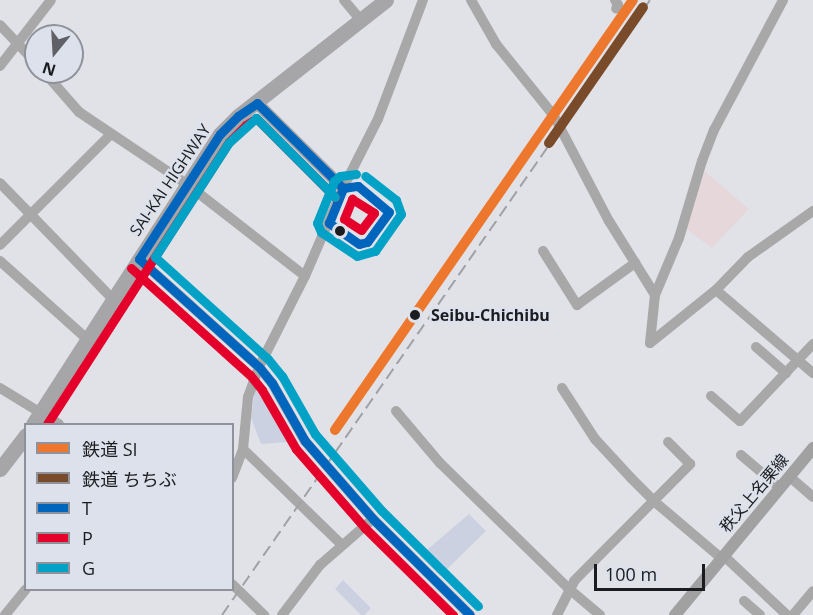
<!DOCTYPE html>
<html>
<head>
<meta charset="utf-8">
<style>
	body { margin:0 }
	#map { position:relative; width:813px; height:615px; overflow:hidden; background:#e0e2e8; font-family:"Open Sans","Noto Sans JP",sans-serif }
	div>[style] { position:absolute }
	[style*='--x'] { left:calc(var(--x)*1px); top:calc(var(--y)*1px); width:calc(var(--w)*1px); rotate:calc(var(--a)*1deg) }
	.education>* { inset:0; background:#e6d8da }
	.green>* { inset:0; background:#cbd1e0 }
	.minor>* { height:10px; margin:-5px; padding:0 5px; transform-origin:5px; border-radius:5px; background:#a9a8a9 }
	.major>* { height:12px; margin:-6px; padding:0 6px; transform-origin:6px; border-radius:6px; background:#a1a1a2 }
	.highway>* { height:15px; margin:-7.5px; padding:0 7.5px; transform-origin:7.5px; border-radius:7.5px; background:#a6a6a8 }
	.rail>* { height:2px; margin-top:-1px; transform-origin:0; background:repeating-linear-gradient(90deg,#a0a1a2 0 12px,transparent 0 18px) }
	.bus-1>* { height:9px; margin:-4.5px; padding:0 4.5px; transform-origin:4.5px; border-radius:4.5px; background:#0065bd }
	.bus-2>* { height:9px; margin:-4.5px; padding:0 4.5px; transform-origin:4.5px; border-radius:4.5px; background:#e4002b }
	.bus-3>* { height:9px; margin:-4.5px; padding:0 4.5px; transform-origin:4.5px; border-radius:4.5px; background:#01a2c5 }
	.rail-1>* { height:10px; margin:-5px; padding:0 5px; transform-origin:5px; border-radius:5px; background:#ed772d }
	.rail-2>* { height:10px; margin:-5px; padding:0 5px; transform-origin:5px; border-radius:5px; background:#7a4b2a }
	.dots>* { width:16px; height:16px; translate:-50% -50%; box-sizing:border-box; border:3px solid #dde1eb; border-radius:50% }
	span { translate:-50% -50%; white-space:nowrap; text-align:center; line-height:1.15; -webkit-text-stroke:4.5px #dde1eb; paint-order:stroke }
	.street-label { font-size:16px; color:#1b1c20 }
	.stop-label { font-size:16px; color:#1b1c20; font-weight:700 }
	.left { translate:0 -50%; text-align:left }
	.legend { position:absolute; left:24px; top:423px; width:210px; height:168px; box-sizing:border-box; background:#dde1eb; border:2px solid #8f929a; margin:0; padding:8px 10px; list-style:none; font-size:18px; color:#1b1c20 }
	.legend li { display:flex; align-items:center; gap:12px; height:30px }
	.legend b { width:30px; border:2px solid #8f929a }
	.north { position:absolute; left:24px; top:24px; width:60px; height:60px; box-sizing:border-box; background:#dde1eb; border:2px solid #8f929a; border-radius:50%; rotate:198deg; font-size:16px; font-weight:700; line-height:24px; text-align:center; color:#1b1c20 }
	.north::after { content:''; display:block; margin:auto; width:21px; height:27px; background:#606166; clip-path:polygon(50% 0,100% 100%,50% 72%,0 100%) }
	.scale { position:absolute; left:594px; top:564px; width:111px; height:27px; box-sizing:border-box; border:3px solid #1b1c20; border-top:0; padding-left:8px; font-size:18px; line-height:21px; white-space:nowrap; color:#1b1c20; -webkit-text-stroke:4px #dde1eb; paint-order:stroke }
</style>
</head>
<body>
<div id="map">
	<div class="education">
		<div style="clip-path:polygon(700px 167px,749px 209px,712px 248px,682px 226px)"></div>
	</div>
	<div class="green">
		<div style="clip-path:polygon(258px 385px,263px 388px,289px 442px,261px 444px,251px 418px,255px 389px,258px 389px)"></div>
		<div style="clip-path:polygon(469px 514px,486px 531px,440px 576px,420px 556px)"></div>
		<div style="clip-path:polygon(343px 580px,371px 608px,365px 615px,361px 615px,335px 589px)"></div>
	</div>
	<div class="minor">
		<div style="--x:344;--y:0;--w:26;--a:50"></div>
		<div style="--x:471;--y:0;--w:51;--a:60.4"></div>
		<div style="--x:496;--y:44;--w:92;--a:51.1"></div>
		<div style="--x:554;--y:116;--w:119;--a:62.4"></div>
		<div style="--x:609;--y:221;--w:87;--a:58.1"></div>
		<div style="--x:615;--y:0;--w:6;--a:59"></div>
		<div style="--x:618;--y:5;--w:4;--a:117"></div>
		<div style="--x:0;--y:25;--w:52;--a:46.5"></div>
		<div style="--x:0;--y:66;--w:83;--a:-52.3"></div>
		<div style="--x:44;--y:72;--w:53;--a:48.8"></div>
		<div style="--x:79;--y:112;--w:131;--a:33.8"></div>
		<div style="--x:188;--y:185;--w:148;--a:37.9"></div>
		<div style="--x:0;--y:183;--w:162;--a:45.8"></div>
		<div style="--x:0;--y:245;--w:156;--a:-45"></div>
		<div style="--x:543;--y:251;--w:64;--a:57.8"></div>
		<div style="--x:577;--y:305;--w:72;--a:-35.9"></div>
		<div style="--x:139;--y:259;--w:161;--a:42"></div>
		<div style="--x:259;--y:367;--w:21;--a:51"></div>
		<div style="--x:272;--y:383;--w:67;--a:60.4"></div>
		<div style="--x:305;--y:441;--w:103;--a:48.9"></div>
		<div style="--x:373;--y:519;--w:136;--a:44.7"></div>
		<div style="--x:0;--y:261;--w:118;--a:41.9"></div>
		<div style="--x:716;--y:290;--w:128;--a:40.6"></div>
		<div style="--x:650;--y:343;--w:48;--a:-84.1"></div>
		<div style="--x:655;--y:295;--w:62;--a:-67.2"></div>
		<div style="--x:679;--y:238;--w:80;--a:-73.4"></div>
		<div style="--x:702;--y:161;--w:33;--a:-69"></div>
		<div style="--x:714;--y:130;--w:147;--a:-62"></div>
		<div style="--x:650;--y:343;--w:85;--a:-38.8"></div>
		<div style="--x:716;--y:290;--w:46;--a:-45.9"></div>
		<div style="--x:748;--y:257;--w:80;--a:-35.3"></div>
		<div style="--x:756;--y:347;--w:40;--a:41"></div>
		<div style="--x:0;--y:388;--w:69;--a:31.4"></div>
		<div style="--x:562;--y:388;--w:61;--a:57.1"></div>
		<div style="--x:595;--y:439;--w:53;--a:47.3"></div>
		<div style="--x:631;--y:478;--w:34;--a:45"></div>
		<div style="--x:655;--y:502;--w:87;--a:40.3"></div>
		<div style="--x:711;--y:396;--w:38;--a:41"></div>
		<div style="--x:740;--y:421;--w:106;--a:-46.5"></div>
		<div style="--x:396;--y:411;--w:68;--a:49.8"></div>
		<div style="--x:440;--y:463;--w:179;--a:44.3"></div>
		<div style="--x:568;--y:588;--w:42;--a:40.2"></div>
		<div style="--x:243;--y:449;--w:138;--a:44.1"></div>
		<div style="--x:741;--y:455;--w:51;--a:40.2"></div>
		<div style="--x:790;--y:477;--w:30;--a:41"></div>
		<div style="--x:232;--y:478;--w:31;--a:-69"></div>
		<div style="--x:243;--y:449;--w:52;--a:-84.5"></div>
		<div style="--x:248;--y:397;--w:32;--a:-70"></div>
		<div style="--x:259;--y:367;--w:102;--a:-63.2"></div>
		<div style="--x:305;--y:276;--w:96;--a:-66.6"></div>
		<div style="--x:343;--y:188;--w:77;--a:-63.1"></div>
		<div style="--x:378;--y:119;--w:127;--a:-69.3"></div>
		<div style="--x:723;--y:555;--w:88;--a:43.2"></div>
		<div style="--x:232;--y:584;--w:45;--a:44.1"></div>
		<div style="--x:744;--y:601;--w:21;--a:41"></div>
		<div style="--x:5;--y:615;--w:33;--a:-51"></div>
		<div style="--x:282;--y:615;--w:63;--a:-52.8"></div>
		<div style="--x:320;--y:565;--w:70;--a:-41"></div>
		<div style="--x:557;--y:615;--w:38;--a:-63"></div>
		<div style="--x:574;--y:581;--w:165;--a:-45.2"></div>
		<div style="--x:690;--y:464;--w:31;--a:-135"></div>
		<div style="--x:793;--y:615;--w:31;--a:-50"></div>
	</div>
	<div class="major">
		<div style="--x:257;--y:103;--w:121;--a:44.7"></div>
		<div style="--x:675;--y:615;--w:217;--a:-50.4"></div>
	</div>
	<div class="highway">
		<div style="--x:33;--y:424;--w:345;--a:-57.2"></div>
		<div style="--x:220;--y:134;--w:25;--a:-45"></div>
		<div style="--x:238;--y:116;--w:188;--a:-38.1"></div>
		<div style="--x:0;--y:469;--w:43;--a:-52.6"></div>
	</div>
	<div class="rail">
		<div style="--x:222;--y:615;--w:749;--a:-55.16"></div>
	</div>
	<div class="bus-1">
		<div style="--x:358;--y:186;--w:40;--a:40"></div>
		<div style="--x:389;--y:212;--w:37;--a:126"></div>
		<div style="--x:367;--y:242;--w:8;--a:166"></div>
		<div style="--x:359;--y:244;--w:37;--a:-145"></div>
		<div style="--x:329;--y:223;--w:38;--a:-68"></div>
		<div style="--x:343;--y:188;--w:15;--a:-8"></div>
		<div style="--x:139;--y:259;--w:161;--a:42"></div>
		<div style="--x:259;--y:367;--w:21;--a:51"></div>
		<div style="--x:272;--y:383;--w:67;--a:60.4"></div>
		<div style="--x:305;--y:441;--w:103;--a:48.9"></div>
		<div style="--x:373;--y:519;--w:136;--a:44.7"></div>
		<div style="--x:139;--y:259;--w:149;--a:-57.1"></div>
		<div style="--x:220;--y:134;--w:25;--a:-45"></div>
		<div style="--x:238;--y:116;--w:23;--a:-34"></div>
		<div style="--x:257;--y:103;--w:121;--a:44.7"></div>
	</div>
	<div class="bus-2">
		<div style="--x:352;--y:199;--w:26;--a:32"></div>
		<div style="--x:374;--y:213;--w:21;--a:127"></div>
		<div style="--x:361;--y:230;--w:20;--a:-147"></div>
		<div style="--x:344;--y:219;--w:22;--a:-68"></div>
		<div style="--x:131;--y:268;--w:160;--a:42"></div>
		<div style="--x:250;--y:375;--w:19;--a:51"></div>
		<div style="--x:262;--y:390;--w:68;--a:60"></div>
		<div style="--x:296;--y:449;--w:105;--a:48.9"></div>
		<div style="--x:365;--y:528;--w:124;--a:44.7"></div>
		<div style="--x:47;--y:424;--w:336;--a:-57.2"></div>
		<div style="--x:229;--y:142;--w:24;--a:-45"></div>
		<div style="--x:246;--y:125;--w:12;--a:-35"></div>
		<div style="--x:256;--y:118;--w:112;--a:45"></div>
	</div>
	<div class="bus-3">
		<div style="--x:356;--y:174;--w:16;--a:173"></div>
		<div style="--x:340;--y:176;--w:8;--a:140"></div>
		<div style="--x:334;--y:181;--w:45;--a:112"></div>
		<div style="--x:317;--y:223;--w:10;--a:66"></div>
		<div style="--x:321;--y:232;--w:43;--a:33.7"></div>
		<div style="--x:357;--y:256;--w:19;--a:-16"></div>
		<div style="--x:375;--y:251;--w:45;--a:-54.9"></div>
		<div style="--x:401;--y:214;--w:15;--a:-110"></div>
		<div style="--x:396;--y:200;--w:39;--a:-142"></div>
		<div style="--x:335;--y:197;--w:112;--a:-135"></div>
		<div style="--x:256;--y:118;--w:36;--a:138"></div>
		<div style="--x:229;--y:142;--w:137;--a:122.8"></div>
		<div style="--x:155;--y:257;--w:152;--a:42.1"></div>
		<div style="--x:268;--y:359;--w:22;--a:51"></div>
		<div style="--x:282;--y:376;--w:67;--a:60.4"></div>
		<div style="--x:315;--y:434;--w:102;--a:49"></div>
		<div style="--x:382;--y:511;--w:135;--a:44.7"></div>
	</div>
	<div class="rail-1">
		<div style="--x:335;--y:430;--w:523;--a:-55.28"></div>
	</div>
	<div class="rail-2">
		<div style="--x:549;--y:143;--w:165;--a:-55.3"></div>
	</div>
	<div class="dots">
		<div style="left:340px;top:231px;background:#1b1c20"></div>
		<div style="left:415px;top:315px;background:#1b1c20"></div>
	</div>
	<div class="street-label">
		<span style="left:170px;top:180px;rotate:-56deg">SAI-KAI HIGHWAY</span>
		<span style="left:754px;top:493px;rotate:-50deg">秩父上名栗線</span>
	</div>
	<div class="stop-label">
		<span class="left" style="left:431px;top:315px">Seibu-Chichibu</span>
	</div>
	<ul class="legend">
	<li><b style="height:8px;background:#ed772d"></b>鉄道 SI</li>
	<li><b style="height:8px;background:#7a4b2a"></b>鉄道 ちちぶ</li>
	<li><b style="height:8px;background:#0065bd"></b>T</li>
	<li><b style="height:8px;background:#e4002b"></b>P</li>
	<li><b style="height:8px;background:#01a2c5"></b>G</li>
	</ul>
	<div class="north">N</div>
	<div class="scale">100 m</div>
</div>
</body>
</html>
